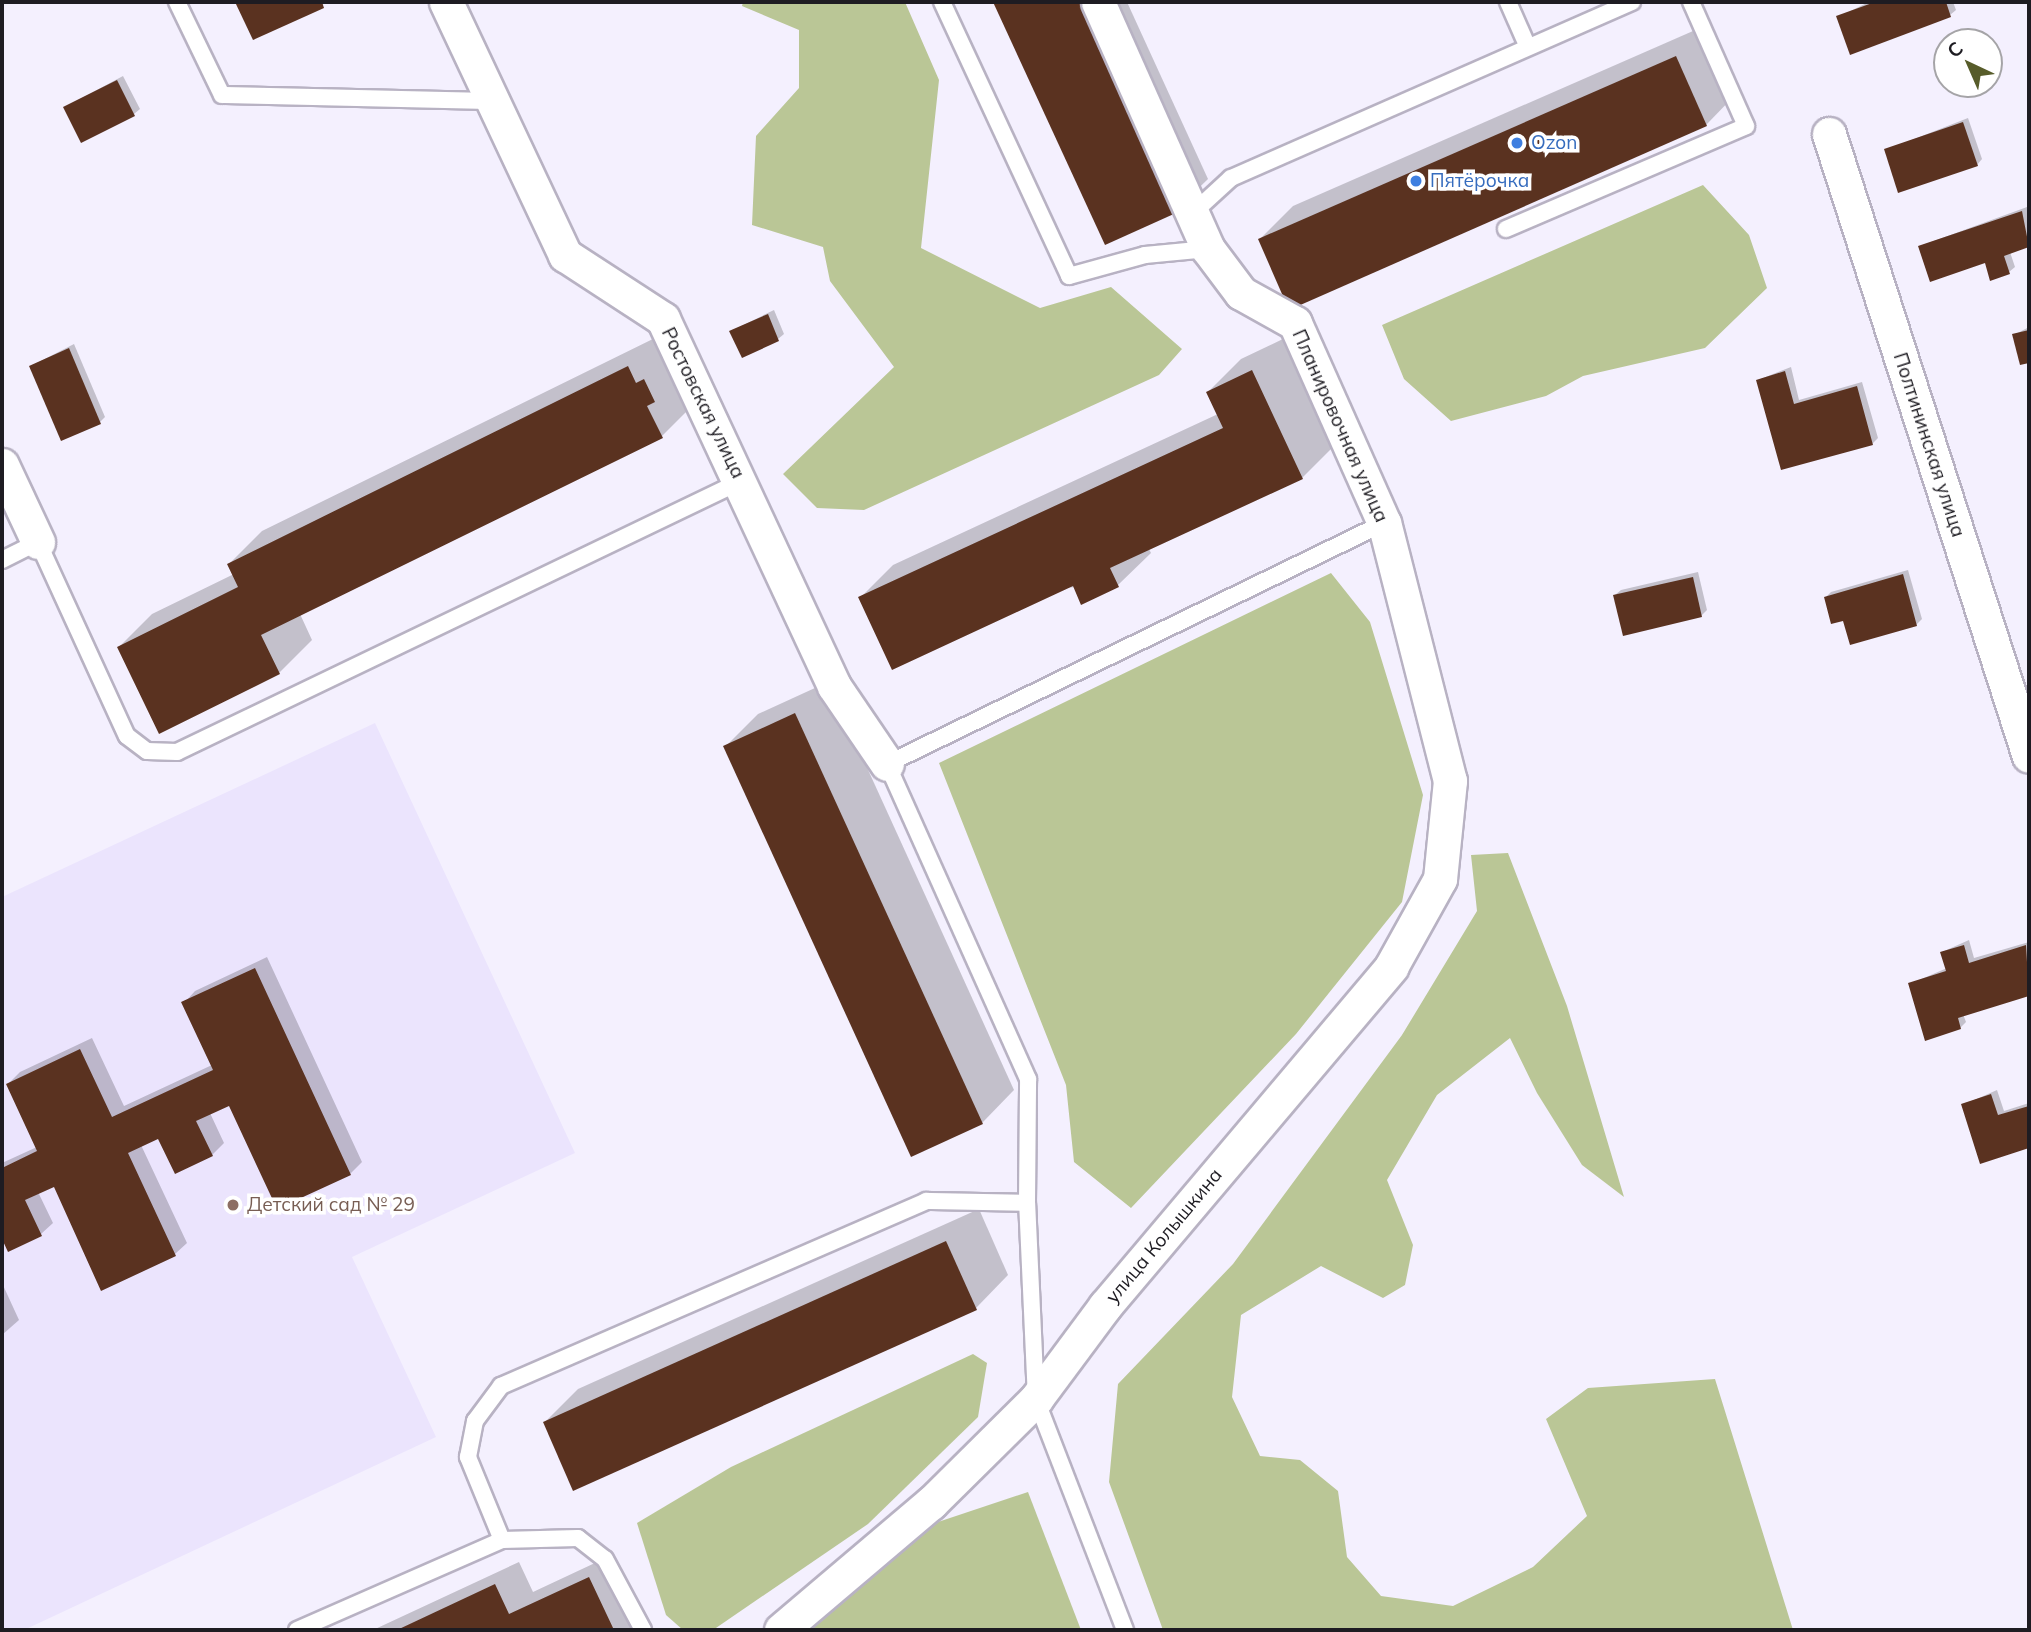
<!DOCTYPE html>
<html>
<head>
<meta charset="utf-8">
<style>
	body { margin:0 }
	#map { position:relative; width:2031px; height:1632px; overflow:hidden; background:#f4f0fe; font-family:Mulish,sans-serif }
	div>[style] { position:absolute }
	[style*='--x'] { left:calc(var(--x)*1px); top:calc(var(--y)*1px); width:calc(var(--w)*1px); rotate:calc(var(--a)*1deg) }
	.built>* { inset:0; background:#ebe4fd }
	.forest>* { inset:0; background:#bac696 }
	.shadow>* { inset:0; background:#0003 }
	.building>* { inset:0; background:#5a3220 }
	.roads { filter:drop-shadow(2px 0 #b8b2c3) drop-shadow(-2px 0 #b8b2c3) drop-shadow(0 2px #b8b2c3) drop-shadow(0 -2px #b8b2c3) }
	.lane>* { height:16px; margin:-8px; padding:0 8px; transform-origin:8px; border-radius:8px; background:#fff }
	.street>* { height:33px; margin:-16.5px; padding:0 16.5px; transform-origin:16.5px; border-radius:16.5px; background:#fff }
	.dots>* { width:19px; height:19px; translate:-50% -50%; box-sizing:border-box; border:4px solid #fff; border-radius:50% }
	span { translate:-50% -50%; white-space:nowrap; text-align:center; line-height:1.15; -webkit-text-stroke:7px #fff; paint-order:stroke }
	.shop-label { font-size:19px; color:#366cbe }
	.left { translate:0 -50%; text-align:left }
	.street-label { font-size:19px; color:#1e1c22 }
	.education-label { font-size:19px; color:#785e54 }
	.frame { position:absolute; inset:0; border:4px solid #1e1c22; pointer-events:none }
	.north { position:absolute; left:1933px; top:28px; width:70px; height:70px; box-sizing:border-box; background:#fff; border:2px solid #a5a4a7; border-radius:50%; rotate:316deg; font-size:19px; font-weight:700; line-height:28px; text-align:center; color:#1e1c22 }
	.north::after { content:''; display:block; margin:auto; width:24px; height:32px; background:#575c2a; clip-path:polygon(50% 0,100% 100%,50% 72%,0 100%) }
</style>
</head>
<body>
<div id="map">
	<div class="built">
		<div style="clip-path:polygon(375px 723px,575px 1153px,352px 1257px,436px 1437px,24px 1630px,2px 1630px,2px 897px)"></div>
	</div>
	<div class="forest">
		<div style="clip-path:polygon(743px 2px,905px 2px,939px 80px,921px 248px,1040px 308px,1111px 287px,1182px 349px,1159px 375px,864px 510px,817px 508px,783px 474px,894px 367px,830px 281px,823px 247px,752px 225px,756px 136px,799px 88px,799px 30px,742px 6px)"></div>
		<div style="clip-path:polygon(1703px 185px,1749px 235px,1767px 288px,1705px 348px,1583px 376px,1546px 396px,1451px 421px,1404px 379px,1382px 325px)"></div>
		<div style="clip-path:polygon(1331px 573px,1370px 622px,1423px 795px,1402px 902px,1296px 1034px,1131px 1208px,1074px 1162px,1066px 1085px,939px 763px)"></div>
		<div style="clip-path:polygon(1508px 853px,1567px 1006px,1624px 1197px,1582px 1165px,1537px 1093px,1510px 1038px,1437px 1095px,1387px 1180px,1413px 1245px,1405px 1285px,1383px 1298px,1321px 1266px,1241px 1315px,1232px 1397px,1260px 1456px,1300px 1460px,1338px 1491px,1347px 1557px,1381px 1596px,1453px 1606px,1533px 1567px,1587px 1516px,1546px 1419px,1588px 1388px,1715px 1379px,1793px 1630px,1163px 1630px,1109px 1482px,1118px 1384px,1233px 1264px,1402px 1035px,1477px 911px,1471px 855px)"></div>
		<div style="clip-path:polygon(973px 1354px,987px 1363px,978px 1417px,868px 1524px,713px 1630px,683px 1630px,666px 1615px,637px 1523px,731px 1467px)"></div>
		<div style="clip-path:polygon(1028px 1492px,1081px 1630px,809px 1630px,935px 1523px)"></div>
	</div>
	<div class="shadow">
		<div style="clip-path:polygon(237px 2px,328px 2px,254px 38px)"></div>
		<div style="clip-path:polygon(995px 2px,1127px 2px,1208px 179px,1175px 211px,1106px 243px)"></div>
		<div style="clip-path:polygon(1869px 2px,1953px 2px,1956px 10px,1950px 15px,1838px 17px)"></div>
		<div style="clip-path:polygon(1709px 24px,1738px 92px,1706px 125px,1260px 239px,1293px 206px)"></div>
		<div style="clip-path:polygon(123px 76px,140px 109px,134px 114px,65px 107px)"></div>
		<div style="clip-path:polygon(1968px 118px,1982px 159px,1977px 165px,1886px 150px)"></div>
		<div style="clip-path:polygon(2027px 207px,2029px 246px,2010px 252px,2015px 267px,2009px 272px,1991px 279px,1986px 261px,1920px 246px)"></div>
		<div style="clip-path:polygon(774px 310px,784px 334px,778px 339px,731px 331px)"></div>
		<div style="clip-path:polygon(2029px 327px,2029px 361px,2021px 363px,2014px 335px)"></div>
		<div style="clip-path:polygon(661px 335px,695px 403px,662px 436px,300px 614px,312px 640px,279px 673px,160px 731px,119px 647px,152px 614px,234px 574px,229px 564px,262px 531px)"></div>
		<div style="clip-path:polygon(1285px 338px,1335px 445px,1302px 478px,1149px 549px,1151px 553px,1118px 585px,860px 598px,893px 565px,1218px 414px,1208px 392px,1241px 359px)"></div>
		<div style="clip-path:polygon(74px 344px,105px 417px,100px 422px,31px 366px)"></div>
		<div style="clip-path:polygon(1791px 367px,1799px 400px,1862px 382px,1878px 438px,1872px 444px,1782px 468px,1758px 380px)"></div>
		<div style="clip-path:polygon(1908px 570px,1922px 619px,1916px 625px,1845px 619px,1826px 597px,1831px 592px)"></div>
		<div style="clip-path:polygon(1698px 572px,1707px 610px,1701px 616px,1615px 595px,1621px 590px)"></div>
		<div style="clip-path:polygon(828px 682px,1014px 1090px,982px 1123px,725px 747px,758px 714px)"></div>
		<div style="clip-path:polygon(1969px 940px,1974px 958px,2029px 942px,2029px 994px,1963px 1014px,1966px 1022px,1960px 1028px,1910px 984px,1947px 968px,1942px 952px)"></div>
		<div style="clip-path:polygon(267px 957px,362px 1162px,350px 1174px,230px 1103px,210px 1113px,224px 1143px,212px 1155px,159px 1136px,141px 1145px,187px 1243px,175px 1254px,54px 1185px,38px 1192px,53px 1223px,41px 1234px,8px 1249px,2px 1235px,2px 1163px,37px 1147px,8px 1084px,20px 1072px,92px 1038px,124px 1106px,212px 1065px,184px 1003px,195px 991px)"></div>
		<div style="clip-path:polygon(1997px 1090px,2004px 1111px,2029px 1103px,2029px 1146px,1981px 1162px,1963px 1105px)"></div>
		<div style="clip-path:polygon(979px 1209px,1008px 1275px,976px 1308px,545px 1422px,578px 1389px)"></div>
		<div style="clip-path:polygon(2px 1283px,19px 1320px,2px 1335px)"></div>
		<div style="clip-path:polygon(612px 1555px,646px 1626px,641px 1630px,373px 1630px,519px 1562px,533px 1592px)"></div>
	</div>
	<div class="building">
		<div style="clip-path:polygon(235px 2px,322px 2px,324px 8px,253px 40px)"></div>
		<div style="clip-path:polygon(993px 2px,1079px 2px,1176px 213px,1105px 245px)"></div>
		<div style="clip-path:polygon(1875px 2px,1946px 2px,1951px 17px,1850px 55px,1836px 16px)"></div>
		<div style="clip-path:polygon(1676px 56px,1707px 126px,1289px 310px,1258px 239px)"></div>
		<div style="clip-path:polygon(117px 80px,135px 116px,81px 143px,63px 107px)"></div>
		<div style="clip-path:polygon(1963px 122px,1978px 166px,1898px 193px,1884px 149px)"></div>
		<div style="clip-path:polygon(2022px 211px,2029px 247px,2004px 256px,2010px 274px,1990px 281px,1985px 263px,1930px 282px,1918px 246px)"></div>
		<div style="clip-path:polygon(768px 314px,779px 341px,742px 358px,729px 331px)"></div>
		<div style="clip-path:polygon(2029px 330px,2029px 363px,2020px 365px,2012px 334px)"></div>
		<div style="clip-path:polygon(69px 348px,101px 424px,61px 441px,29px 366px)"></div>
		<div style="clip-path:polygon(628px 366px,636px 383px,644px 379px,655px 402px,647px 406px,663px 438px,261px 635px,280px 674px,159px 734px,117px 647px,238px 587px,227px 564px)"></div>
		<div style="clip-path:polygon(1252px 370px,1303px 479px,1110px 568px,1119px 587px,1081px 605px,1073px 586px,892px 670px,858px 597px,1223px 428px,1206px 392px)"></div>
		<div style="clip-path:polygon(1785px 371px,1794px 404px,1857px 386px,1873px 445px,1781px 470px,1756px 380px)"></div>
		<div style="clip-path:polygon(1903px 574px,1917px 626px,1850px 645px,1843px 621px,1831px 624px,1824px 597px)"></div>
		<div style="clip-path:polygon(1693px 577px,1702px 617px,1623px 636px,1613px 595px)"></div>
		<div style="clip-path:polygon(795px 713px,983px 1124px,911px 1157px,723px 746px)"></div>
		<div style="clip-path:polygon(1964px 945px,1969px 963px,2026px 945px,2029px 996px,1958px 1018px,1961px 1029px,1925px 1041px,1908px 983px,1946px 971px,1940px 952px)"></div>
		<div style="clip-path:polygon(255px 968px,351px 1175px,277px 1209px,229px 1106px,196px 1121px,213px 1156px,175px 1174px,158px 1139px,128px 1153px,176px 1256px,101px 1291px,54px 1187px,25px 1200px,42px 1236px,8px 1252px,2px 1239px,2px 1168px,37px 1151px,6px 1084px,80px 1049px,112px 1117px,213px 1070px,181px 1002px)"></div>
		<div style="clip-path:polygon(1991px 1094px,1998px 1115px,2029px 1106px,2029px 1148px,1980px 1164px,1961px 1104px)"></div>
		<div style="clip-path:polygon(946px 1241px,977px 1310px,573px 1491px,543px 1422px)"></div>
		<div style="clip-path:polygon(589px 1577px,614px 1630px,397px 1630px,495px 1584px,509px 1614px)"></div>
	</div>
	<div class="roads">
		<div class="lane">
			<div style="--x:177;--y:2;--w:103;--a:64.2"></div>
			<div style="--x:222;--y:95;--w:270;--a:1.3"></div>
			<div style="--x:942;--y:2;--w:302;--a:65.1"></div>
			<div style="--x:1069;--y:276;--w:79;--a:-15.4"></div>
			<div style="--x:1145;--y:255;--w:63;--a:-5.4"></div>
			<div style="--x:1508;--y:2;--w:47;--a:66.2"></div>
			<div style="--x:1194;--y:212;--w:50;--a:-42.6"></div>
			<div style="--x:1231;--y:178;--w:438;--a:-23.7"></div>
			<div style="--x:1506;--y:229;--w:261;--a:-23.2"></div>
			<div style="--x:1746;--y:126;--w:136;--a:-113.9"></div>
			<div style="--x:2;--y:560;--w:40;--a:-26.6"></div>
			<div style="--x:38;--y:542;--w:213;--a:65.4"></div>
			<div style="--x:127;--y:736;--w:25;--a:37"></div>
			<div style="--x:147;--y:751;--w:30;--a:2"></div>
			<div style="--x:177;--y:752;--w:626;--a:-25.66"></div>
			<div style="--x:502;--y:1540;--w:90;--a:-112.3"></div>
			<div style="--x:468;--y:1457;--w:37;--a:-79"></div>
			<div style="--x:475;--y:1421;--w:44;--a:-53.4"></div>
			<div style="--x:501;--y:1386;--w:464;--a:-23.5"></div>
			<div style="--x:926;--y:1201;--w:101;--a:1.1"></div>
			<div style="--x:297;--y:1630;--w:224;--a:-23.7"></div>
			<div style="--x:502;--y:1540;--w:76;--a:-1.5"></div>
			<div style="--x:578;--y:1538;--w:34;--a:38"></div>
			<div style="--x:605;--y:1559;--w:81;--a:61.8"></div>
			<div style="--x:1125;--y:1630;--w:248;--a:-111.1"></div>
			<div style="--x:1036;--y:1399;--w:196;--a:-92.6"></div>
			<div style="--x:1027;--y:1203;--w:124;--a:-89.5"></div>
			<div style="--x:1028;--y:1079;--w:345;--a:-114.1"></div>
			<div style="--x:887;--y:764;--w:552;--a:-25.87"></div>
		</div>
		<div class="street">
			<div style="--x:446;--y:2;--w:280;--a:64.8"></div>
			<div style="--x:565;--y:255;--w:117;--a:33.1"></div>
			<div style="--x:663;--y:319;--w:405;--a:65"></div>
			<div style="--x:834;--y:686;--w:94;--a:55.8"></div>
			<div style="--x:1829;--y:134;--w:653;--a:72.18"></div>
			<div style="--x:2;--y:465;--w:85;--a:64.9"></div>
			<div style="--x:781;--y:1630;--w:197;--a:-40.3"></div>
			<div style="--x:931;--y:1503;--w:148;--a:-44.7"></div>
			<div style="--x:1036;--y:1399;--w:116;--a:-53.4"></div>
			<div style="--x:1105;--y:1306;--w:444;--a:-49.8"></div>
			<div style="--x:1391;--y:967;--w:101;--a:-60.9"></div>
			<div style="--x:1440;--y:879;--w:99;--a:-84.2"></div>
			<div style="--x:1450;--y:781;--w:266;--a:-104.3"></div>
			<div style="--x:1384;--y:523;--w:219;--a:-114"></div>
			<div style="--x:1295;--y:323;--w:62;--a:-150.9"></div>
			<div style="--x:1241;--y:293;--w:55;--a:-126.9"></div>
			<div style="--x:1208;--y:249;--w:270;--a:-114"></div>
		</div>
	</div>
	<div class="dots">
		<div style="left:1517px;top:143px;background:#3f7fe0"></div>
		<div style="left:1416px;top:181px;background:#3f7fe0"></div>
		<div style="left:233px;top:1205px;background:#8d6e63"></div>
	</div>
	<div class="shop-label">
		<span class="left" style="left:1531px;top:143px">Ozon</span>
		<span class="left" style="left:1430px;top:181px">Пятёрочка</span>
	</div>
	<div class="street-label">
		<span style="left:703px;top:403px;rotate:64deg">Ростовская улица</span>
		<span style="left:1340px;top:426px;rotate:66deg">Планировочная улица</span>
		<span style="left:1929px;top:445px;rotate:72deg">Полтининская улица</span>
		<span style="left:1164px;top:1236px;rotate:-50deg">улица Колышкина</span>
	</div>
	<div class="education-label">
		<span class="left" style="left:247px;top:1205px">Детский сад № 29</span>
	</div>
	<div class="frame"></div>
	<div class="north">С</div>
</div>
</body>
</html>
